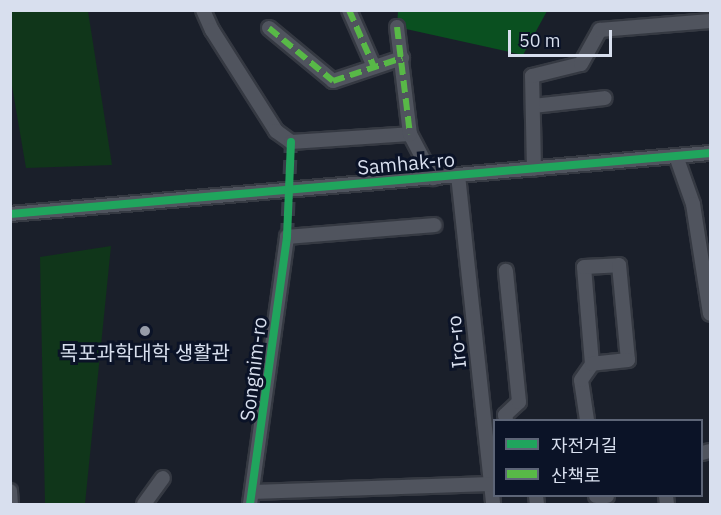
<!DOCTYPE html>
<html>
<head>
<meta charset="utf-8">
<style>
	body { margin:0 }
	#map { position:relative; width:721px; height:515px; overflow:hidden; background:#1a1f2a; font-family:"IBM Plex Sans","Noto Sans KR",sans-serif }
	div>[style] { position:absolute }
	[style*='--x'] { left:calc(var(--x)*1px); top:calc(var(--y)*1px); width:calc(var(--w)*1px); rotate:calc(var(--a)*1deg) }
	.green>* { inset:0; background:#10361a }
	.forest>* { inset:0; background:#0a5020 }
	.minor-tunnel>* { height:14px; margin-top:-7px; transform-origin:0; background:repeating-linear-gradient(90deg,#363c47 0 14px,transparent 0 21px) }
	.roads { filter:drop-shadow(2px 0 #353942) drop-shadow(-2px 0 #353942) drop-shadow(0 2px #353942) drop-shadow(0 -2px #353942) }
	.minor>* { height:14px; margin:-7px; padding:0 7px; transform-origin:7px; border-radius:7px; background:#50545e }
	.quiet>* { height:6px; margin-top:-3px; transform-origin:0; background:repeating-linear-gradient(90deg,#58b947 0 12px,transparent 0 18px) }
	.cycleway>* { height:8px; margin:-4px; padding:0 4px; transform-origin:4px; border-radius:4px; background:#20a55d }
	.dots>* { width:16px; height:16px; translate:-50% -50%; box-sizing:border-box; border:3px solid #0b1327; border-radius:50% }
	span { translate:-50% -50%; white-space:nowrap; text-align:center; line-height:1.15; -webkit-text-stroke:6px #0b1327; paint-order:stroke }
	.street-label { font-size:20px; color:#d8dfee }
	.poi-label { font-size:20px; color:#d8dfee }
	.frame { position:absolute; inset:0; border:12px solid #d8dfee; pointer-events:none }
	.legend { position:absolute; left:493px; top:419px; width:210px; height:78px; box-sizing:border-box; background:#0b1327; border:2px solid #5d6577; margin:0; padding:8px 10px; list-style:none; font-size:18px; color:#d8dfee }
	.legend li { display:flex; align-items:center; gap:12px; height:30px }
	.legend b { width:30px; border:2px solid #5d6577 }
	.scale { position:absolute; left:508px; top:30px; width:104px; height:27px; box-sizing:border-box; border:3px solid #d8dfee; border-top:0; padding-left:8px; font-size:18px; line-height:21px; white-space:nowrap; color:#d8dfee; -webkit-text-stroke:4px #0b1327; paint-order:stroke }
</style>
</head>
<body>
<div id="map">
	<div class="green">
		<div style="clip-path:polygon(10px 11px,88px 11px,112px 165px,26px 168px,11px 80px)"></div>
		<div style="clip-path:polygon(111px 246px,85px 504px,45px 504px,40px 257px)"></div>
	</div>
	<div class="forest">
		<div style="clip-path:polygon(398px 11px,547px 11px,523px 55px,397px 27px)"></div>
	</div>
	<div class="minor-tunnel">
		<div style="--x:287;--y:237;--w:95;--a:-87.6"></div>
	</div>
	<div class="roads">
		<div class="minor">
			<div style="--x:203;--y:10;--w:22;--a:66"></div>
			<div style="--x:212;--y:30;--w:120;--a:57.6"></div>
			<div style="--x:276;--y:131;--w:19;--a:36"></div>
			<div style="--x:291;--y:142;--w:119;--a:-3.8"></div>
			<div style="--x:410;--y:134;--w:50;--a:62.4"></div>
			<div style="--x:349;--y:10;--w:62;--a:66.3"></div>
			<div style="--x:397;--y:27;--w:108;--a:83.1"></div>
			<div style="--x:269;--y:28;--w:83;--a:39.6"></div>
			<div style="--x:333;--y:81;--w:73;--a:-18.4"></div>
			<div style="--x:533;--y:106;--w:72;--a:-6.3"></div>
			<div style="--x:676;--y:156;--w:51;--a:70.5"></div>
			<div style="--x:693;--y:204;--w:111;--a:81.2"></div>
			<div style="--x:534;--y:169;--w:93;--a:-91.2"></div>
			<div style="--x:532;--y:76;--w:50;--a:-13.8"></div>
			<div style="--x:581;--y:64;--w:39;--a:-61"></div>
			<div style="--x:600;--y:30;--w:110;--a:-4.7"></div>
			<div style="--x:458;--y:175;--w:331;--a:83.9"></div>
			<div style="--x:10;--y:214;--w:703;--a:-4.98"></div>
			<div style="--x:506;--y:420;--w:5;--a:-101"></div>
			<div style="--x:505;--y:415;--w:19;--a:-43"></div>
			<div style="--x:519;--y:402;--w:132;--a:-95.7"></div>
			<div style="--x:587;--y:420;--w:40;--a:-98.5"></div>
			<div style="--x:581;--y:380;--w:19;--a:-55"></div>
			<div style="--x:592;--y:364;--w:97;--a:-94.7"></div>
			<div style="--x:584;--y:267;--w:35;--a:-3"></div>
			<div style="--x:619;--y:265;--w:95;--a:84.6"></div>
			<div style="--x:628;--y:360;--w:36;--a:174"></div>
			<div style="--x:702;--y:453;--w:8;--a:-14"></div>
			<div style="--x:10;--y:491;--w:13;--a:86"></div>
			<div style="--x:252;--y:492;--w:239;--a:-1.9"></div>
			<div style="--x:536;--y:496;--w:8;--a:83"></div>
			<div style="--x:596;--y:496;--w:11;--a:0"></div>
			<div style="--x:666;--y:496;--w:8;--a:83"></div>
			<div style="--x:144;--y:504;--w:32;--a:-54"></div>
			<div style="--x:250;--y:504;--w:270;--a:-82.1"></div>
			<div style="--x:287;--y:237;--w:148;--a:-4.6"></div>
		</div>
	</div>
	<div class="quiet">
		<div style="--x:349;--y:10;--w:62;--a:66.3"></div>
		<div style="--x:397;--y:27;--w:108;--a:83.1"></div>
		<div style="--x:269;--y:28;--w:83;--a:39.6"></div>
		<div style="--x:333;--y:81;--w:73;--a:-18.4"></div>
	</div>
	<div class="cycleway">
		<div style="--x:10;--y:214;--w:703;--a:-4.98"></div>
		<div style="--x:250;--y:504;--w:270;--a:-82.1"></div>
		<div style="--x:287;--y:237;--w:95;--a:-87.6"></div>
	</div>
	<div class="dots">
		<div style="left:145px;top:331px;background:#969ca9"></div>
	</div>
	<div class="street-label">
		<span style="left:406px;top:163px;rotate:-5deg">Samhak-ro</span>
		<span style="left:456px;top:342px;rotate:-96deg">Iro-ro</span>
		<span style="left:253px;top:369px;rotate:-83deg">Songnim-ro</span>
	</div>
	<div class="poi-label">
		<span style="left:145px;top:352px">목포과학대학 생활관</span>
	</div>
	<div class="frame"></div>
	<ul class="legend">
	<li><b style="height:8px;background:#20a55d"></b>자전거길</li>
	<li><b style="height:8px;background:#58b947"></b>산책로</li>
	</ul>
	<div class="scale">50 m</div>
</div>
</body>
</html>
